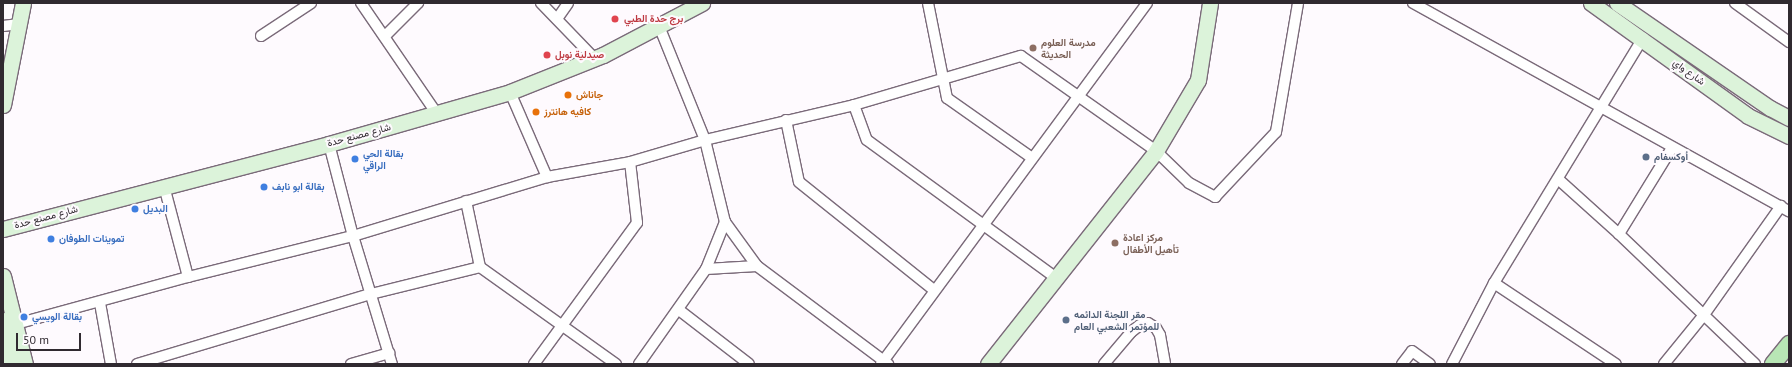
<!DOCTYPE html>
<html>
<head>
<meta charset="utf-8">
<style>
	body { margin:0 }
	#map { position:relative; width:1792px; height:367px; overflow:hidden; background:#fefafe; font-family:"PT Sans",Vazirmatn,sans-serif }
	div>[style] { position:absolute }
	[style*='--x'] { left:calc(var(--x)*1px); top:calc(var(--y)*1px); width:calc(var(--w)*1px); rotate:calc(var(--a)*1deg) }
	.roads { filter:drop-shadow(1px 0 #7a6a79) drop-shadow(-1px 0 #7a6a79) drop-shadow(0 1px #7a6a79) drop-shadow(0 -1px #7a6a79) }
	.street>* { height:10px; margin:-5px; padding:0 5px; transform-origin:5px; border-radius:5px; background:#fff }
	.secondary>* { height:15px; margin:-7.5px; padding:0 7.5px; transform-origin:7.5px; border-radius:7.5px; background:#dcf3da }
	.primary>* { height:16px; margin:-8px; padding:0 8px; transform-origin:8px; border-radius:8px; background:#b8e6b5 }
	.dots>* { width:11px; height:11px; translate:-50% -50%; box-sizing:border-box; border:2px solid #fefafe; border-radius:50% }
	span { translate:-50% -50%; white-space:nowrap; text-align:center; line-height:1.15; -webkit-text-stroke:4px #fefafe; paint-order:stroke }
	.health-label { font-size:10px; color:#be3a42; font-weight:700 }
	.left { translate:0 -50%; text-align:left }
	.education-label { font-size:10px; color:#785e54; font-weight:700 }
	.street-label { font-size:10px; color:#302a30 }
	.food-label { font-size:10px; color:#c56008; font-weight:700 }
	.shop-label { font-size:10px; color:#366cbe; font-weight:700 }
	.service-label { font-size:10px; color:#4e5e75; font-weight:700 }
	.frame { position:absolute; inset:0; border:4px solid #302a30; pointer-events:none }
	.scale { position:absolute; left:16px; top:333px; width:65px; height:18px; box-sizing:border-box; border:2px solid #302a30; border-top:0; padding-left:5px; font-size:12px; line-height:14px; white-space:nowrap; color:#302a30; -webkit-text-stroke:3px #fefafe; paint-order:stroke }
</style>
</head>
<body>
<div id="map">
	<div class="roads">
		<div class="street">
			<div style="--x:361;--y:3;--w:135;--a:55.6"></div>
			<div style="--x:541;--y:3;--w:78;--a:46"></div>
			<div style="--x:928;--y:3;--w:97;--a:78.7"></div>
			<div style="--x:947;--y:98;--w:104;--a:35.2"></div>
			<div style="--x:1413;--y:3;--w:430;--a:29"></div>
			<div style="--x:1735;--y:3;--w:67;--a:35.8"></div>
			<div style="--x:557;--y:19;--w:19;--a:-55"></div>
			<div style="--x:3;--y:26;--w:16;--a:-7"></div>
			<div style="--x:659;--y:26;--w:123;--a:68"></div>
			<div style="--x:705;--y:140;--w:84;--a:76.3"></div>
			<div style="--x:725;--y:222;--w:54;--a:54"></div>
			<div style="--x:757;--y:266;--w:164;--a:36.8"></div>
			<div style="--x:261;--y:36;--w:60;--a:-33.4"></div>
			<div style="--x:385;--y:36;--w:47;--a:-45"></div>
			<div style="--x:510;--y:92;--w:93;--a:66.5"></div>
			<div style="--x:854;--y:105;--w:37;--a:70"></div>
			<div style="--x:867;--y:140;--w:234;--a:36.1"></div>
			<div style="--x:786;--y:120;--w:63;--a:78.2"></div>
			<div style="--x:799;--y:182;--w:173;--a:38.7"></div>
			<div style="--x:329;--y:144;--w:95;--a:75.4"></div>
			<div style="--x:353;--y:236;--w:134;--a:73.1"></div>
			<div style="--x:1558;--y:179;--w:82;--a:42"></div>
			<div style="--x:1619;--y:234;--w:188;--a:43.7"></div>
			<div style="--x:164;--y:186;--w:94;--a:75.2"></div>
			<div style="--x:466;--y:201;--w:67;--a:78"></div>
			<div style="--x:1619;--y:234;--w:101;--a:-58.4"></div>
			<div style="--x:706;--y:269;--w:51;--a:-3.4"></div>
			<div style="--x:1494;--y:283;--w:146;--a:33.6"></div>
			<div style="--x:100;--y:303;--w:62;--a:79.8"></div>
			<div style="--x:679;--y:310;--w:88;--a:37.6"></div>
			<div style="--x:16;--y:324;--w:178;--a:-15.3"></div>
			<div style="--x:188;--y:277;--w:170;--a:-14"></div>
			<div style="--x:353;--y:236;--w:203;--a:-16.9"></div>
			<div style="--x:547;--y:177;--w:84;--a:-10.2"></div>
			<div style="--x:630;--y:162;--w:78;--a:-16.3"></div>
			<div style="--x:705;--y:140;--w:153;--a:-13.2"></div>
			<div style="--x:854;--y:105;--w:174;--a:-16.4"></div>
			<div style="--x:1021;--y:56;--w:165;--a:35.1"></div>
			<div style="--x:1156;--y:151;--w:46;--a:44.1"></div>
			<div style="--x:1189;--y:183;--w:30;--a:28"></div>
			<div style="--x:1215;--y:197;--w:89;--a:-46.8"></div>
			<div style="--x:1276;--y:132;--w:131;--a:-80.3"></div>
			<div style="--x:137;--y:364;--w:244;--a:-16.7"></div>
			<div style="--x:371;--y:294;--w:112;--a:-13.9"></div>
			<div style="--x:480;--y:267;--w:167;--a:35.5"></div>
			<div style="--x:351;--y:364;--w:40;--a:-16"></div>
			<div style="--x:534;--y:364;--w:175;--a:-53.9"></div>
			<div style="--x:637;--y:223;--w:61;--a:-96.5"></div>
			<div style="--x:639;--y:364;--w:116;--a:-54.8"></div>
			<div style="--x:706;--y:269;--w:51;--a:-68"></div>
			<div style="--x:881;--y:364;--w:448;--a:-53.6"></div>
			<div style="--x:1104;--y:364;--w:42;--a:-49.8"></div>
			<div style="--x:1131;--y:332;--w:11;--a:-38"></div>
			<div style="--x:1140;--y:325;--w:8;--a:-14"></div>
			<div style="--x:1148;--y:323;--w:9;--a:32"></div>
			<div style="--x:1156;--y:328;--w:8;--a:60"></div>
			<div style="--x:1160;--y:335;--w:29;--a:80"></div>
			<div style="--x:1402;--y:364;--w:16;--a:-52"></div>
			<div style="--x:1412;--y:351;--w:22;--a:36"></div>
			<div style="--x:1452;--y:364;--w:91;--a:-62.6"></div>
			<div style="--x:1494;--y:283;--w:287;--a:-58.7"></div>
			<div style="--x:1664;--y:364;--w:62;--a:-50.9"></div>
			<div style="--x:1703;--y:316;--w:135;--a:-54.7"></div>
		</div>
		<div class="secondary">
			<div style="--x:1591;--y:3;--w:193;--a:35.7"></div>
			<div style="--x:1748;--y:116;--w:46;--a:26"></div>
			<div style="--x:1617;--y:3;--w:186;--a:34.5"></div>
			<div style="--x:1770;--y:108;--w:21;--a:28"></div>
			<div style="--x:3;--y:105;--w:104;--a:-78.9"></div>
			<div style="--x:3;--y:229;--w:337;--a:-14.6"></div>
			<div style="--x:329;--y:144;--w:188;--a:-16"></div>
			<div style="--x:510;--y:92;--w:100;--a:-21.7"></div>
			<div style="--x:603;--y:55;--w:112;--a:-27.7"></div>
			<div style="--x:3;--y:276;--w:91;--a:76"></div>
			<div style="--x:3;--y:320;--w:45;--a:79.7"></div>
			<div style="--x:988;--y:364;--w:271;--a:-51.7"></div>
			<div style="--x:1156;--y:151;--w:82;--a:-59.4"></div>
			<div style="--x:1198;--y:80;--w:78;--a:-81.1"></div>
		</div>
		<div class="primary">
			<div style="--x:1773;--y:364;--w:26;--a:-51"></div>
		</div>
	</div>
	<div class="dots">
		<div style="left:615px;top:19px;background:#e0444e"></div>
		<div style="left:1033px;top:48px;background:#8d6e63"></div>
		<div style="left:547px;top:55px;background:#e0444e"></div>
		<div style="left:568px;top:95px;background:#e8710a"></div>
		<div style="left:536px;top:112px;background:#e8710a"></div>
		<div style="left:1646px;top:157px;background:#5c6f8a"></div>
		<div style="left:355px;top:159px;background:#3f7fe0"></div>
		<div style="left:264px;top:187px;background:#3f7fe0"></div>
		<div style="left:135px;top:209px;background:#3f7fe0"></div>
		<div style="left:51px;top:239px;background:#3f7fe0"></div>
		<div style="left:1115px;top:243px;background:#8d6e63"></div>
		<div style="left:24px;top:317px;background:#3f7fe0"></div>
		<div style="left:1066px;top:320px;background:#5c6f8a"></div>
	</div>
	<div class="health-label">
		<span class="left" style="left:624px;top:19px">برج حدة الطبي</span>
		<span class="left" style="left:555px;top:55px">صيدلية نوبل</span>
	</div>
	<div class="education-label">
		<span class="left" style="left:1041px;top:48px">مدرسة العلوم<br>الحديثة</span>
		<span class="left" style="left:1123px;top:243px">مركز اعادة<br>تأهيل الأطفال</span>
	</div>
	<div class="street-label">
		<span style="left:1689px;top:72px;rotate:36deg">شارع واي</span>
		<span style="left:359px;top:135px;rotate:-15deg">شارع مصنع حدة</span>
		<span style="left:46px;top:217px;rotate:-15deg">شارع مصنع حدة</span>
	</div>
	<div class="food-label">
		<span class="left" style="left:576px;top:95px">جاناش</span>
		<span class="left" style="left:544px;top:112px">كافيه هانترز</span>
	</div>
	<div class="shop-label">
		<span class="left" style="left:363px;top:159px">بقالة الحي<br>الراقي</span>
		<span class="left" style="left:272px;top:187px">بقالة ابو نابف</span>
		<span class="left" style="left:143px;top:209px">البديل</span>
		<span class="left" style="left:59px;top:239px">تموينات الطوفان</span>
		<span class="left" style="left:32px;top:317px">بقالة الويسي</span>
	</div>
	<div class="service-label">
		<span class="left" style="left:1654px;top:157px">أوكسفام</span>
		<span class="left" style="left:1074px;top:320px">مقر اللجنة الدائمه<br>للمؤتمر الشعبي العام</span>
	</div>
	<div class="frame"></div>
	<div class="scale">50 m</div>
</div>
</body>
</html>
